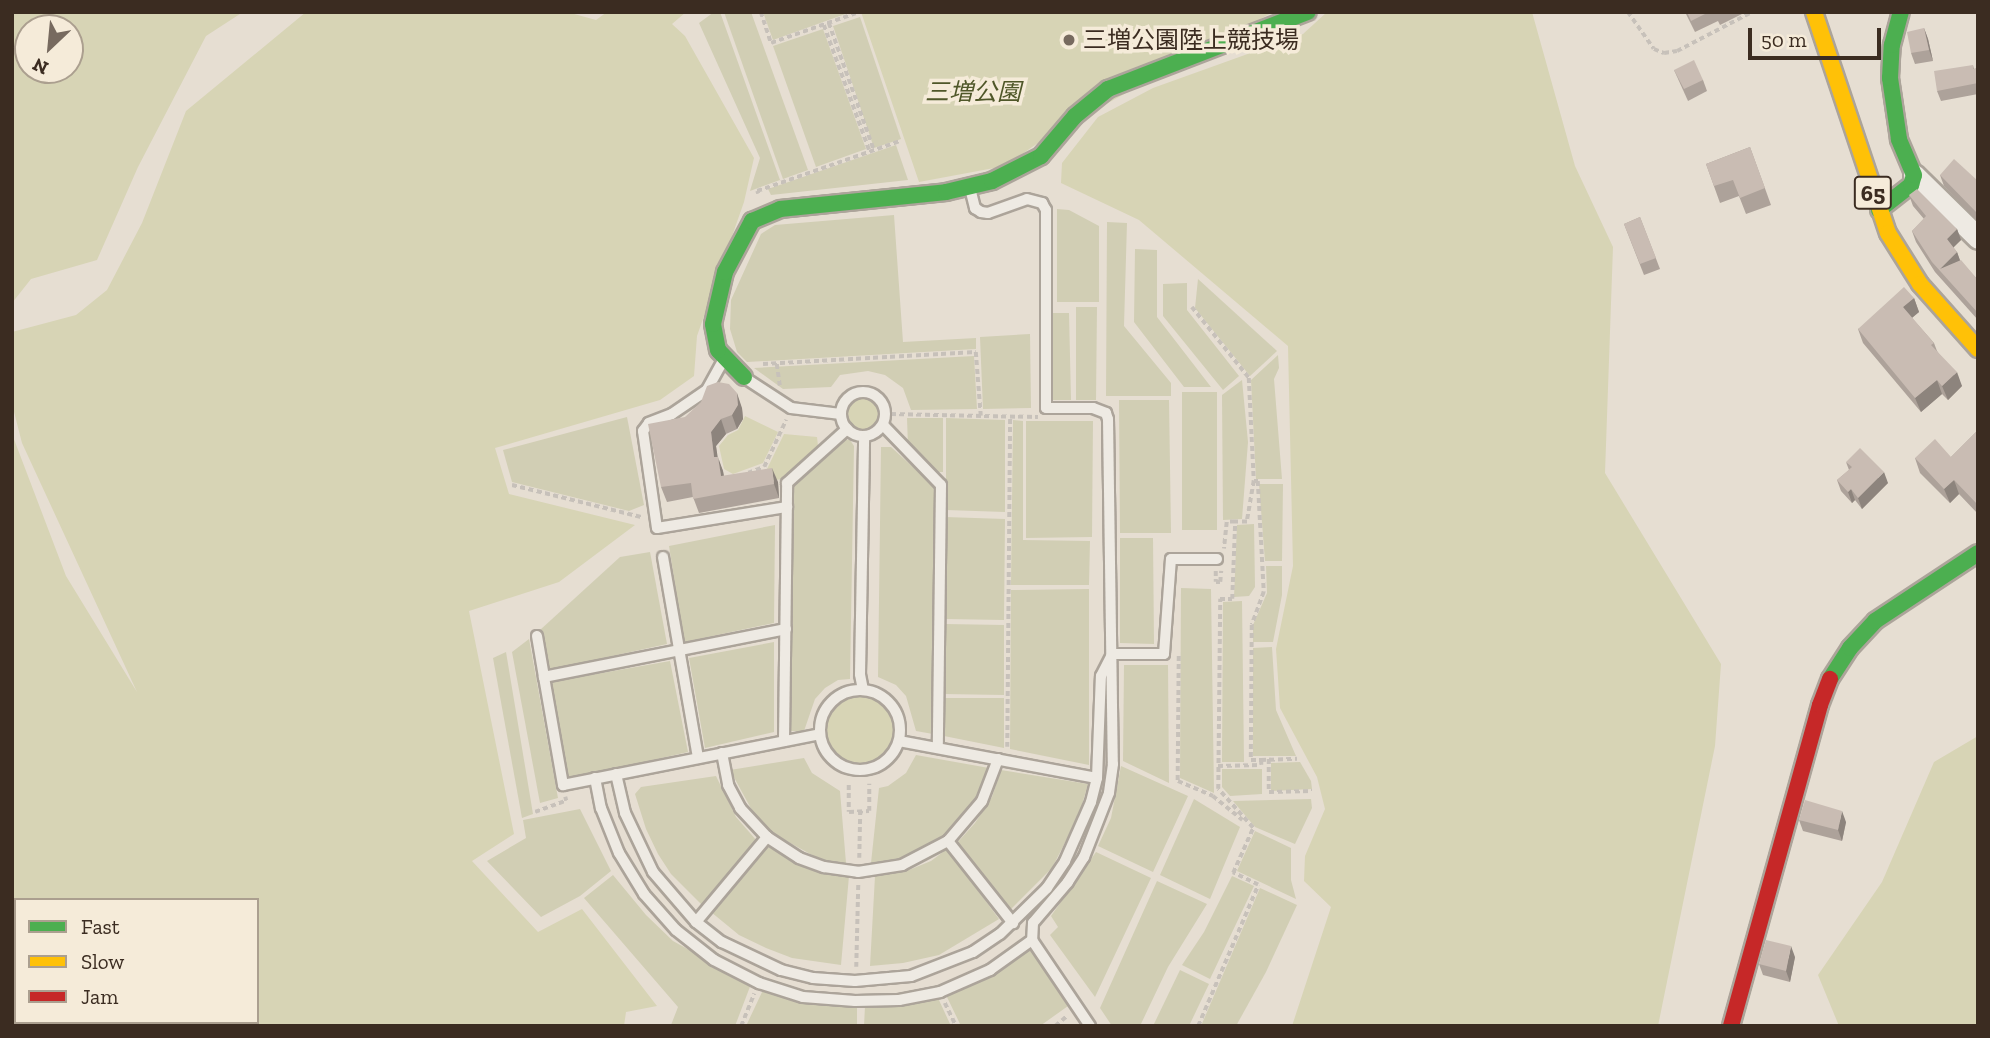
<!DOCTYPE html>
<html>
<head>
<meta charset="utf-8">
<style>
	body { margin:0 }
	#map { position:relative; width:1990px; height:1038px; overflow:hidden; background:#e6ded2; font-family:"Zilla Slab","Noto Sans JP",serif }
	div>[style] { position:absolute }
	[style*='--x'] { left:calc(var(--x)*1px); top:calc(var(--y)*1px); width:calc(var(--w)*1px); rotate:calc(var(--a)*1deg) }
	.green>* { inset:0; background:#d7d4b5 }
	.round { border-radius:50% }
	.cemetery>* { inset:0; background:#d1ceb4 }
	.path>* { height:3.5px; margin-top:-1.75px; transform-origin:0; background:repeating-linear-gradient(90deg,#c7c1ba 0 5px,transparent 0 8.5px) }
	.roads { filter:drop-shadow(2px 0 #aca49a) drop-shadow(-2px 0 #aca49a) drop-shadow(0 2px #aca49a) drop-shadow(0 -2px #aca49a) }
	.lane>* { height:10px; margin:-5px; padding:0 5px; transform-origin:5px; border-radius:5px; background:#eeeae3 }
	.lane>.ring { margin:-5px; padding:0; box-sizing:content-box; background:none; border:10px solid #eeeae3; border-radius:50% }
	.street>* { height:21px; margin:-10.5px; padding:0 10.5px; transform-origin:10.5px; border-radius:10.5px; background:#eeeae3 }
	.fast>* { height:16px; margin:-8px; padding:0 8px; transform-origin:8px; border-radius:8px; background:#4caf50 }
	.slow>* { height:16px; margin:-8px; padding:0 8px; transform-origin:8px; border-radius:8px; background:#ffc107 }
	.jam>* { height:16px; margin:-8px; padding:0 8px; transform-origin:8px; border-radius:8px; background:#c62828 }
	.wall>* { inset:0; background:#ada29a }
	.shaded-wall>* { inset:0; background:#8d847d }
	.building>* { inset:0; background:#c9bcb3 }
	.dots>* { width:19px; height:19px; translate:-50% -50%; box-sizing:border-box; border:4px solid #f5ebd9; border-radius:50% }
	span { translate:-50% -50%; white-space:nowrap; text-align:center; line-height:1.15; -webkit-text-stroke:7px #f5ebd9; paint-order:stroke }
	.shield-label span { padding:2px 5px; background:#f5ebd9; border:2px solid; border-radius:5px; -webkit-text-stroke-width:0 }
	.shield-label { font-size:23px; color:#3b2c21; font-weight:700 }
	.poi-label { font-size:24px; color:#3b2c21 }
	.left { translate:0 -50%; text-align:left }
	.park-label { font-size:24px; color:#4f5729; font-style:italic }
	.frame { position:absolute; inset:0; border:14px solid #3b2c21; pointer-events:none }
	.legend { position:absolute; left:14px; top:898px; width:245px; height:126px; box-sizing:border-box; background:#f5ebd9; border:2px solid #ab9f8f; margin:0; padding:9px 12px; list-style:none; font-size:21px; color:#3b2c21 }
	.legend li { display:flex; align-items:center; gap:14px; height:35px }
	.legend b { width:35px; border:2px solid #ab9f8f }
	.north { position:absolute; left:14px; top:14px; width:70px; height:70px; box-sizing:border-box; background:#f5ebd9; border:2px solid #ab9f8f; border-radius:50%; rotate:206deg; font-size:19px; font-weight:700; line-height:28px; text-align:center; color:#3b2c21 }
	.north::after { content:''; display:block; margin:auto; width:24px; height:32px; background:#776a5f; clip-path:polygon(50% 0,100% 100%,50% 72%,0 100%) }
	.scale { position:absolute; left:1748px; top:28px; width:133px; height:32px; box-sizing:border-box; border:4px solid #3b2c21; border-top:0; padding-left:9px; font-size:21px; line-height:24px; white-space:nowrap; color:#3b2c21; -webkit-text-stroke:5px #f5ebd9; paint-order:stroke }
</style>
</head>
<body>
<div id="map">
	<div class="green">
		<div style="clip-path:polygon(evenodd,12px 12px,243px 12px,206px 36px,138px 167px,97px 260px,31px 279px,12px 303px,12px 12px,70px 28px,70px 70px,28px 70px,28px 28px,70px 28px)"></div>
		<div style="clip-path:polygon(evenodd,306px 12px,567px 12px,596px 20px,607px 12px,686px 12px,672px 24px,685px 36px,754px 158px,744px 202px,697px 336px,694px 376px,660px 400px,495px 448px,509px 494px,635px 525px,559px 582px,469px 611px,514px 834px,472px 861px,538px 932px,582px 909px,657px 1006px,626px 1012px,624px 1026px,12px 1026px,12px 434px,66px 576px,137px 692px,22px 443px,12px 404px,12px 332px,76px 315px,107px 290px,142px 223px,186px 111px,306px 12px,16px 900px,257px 900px,257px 1022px,16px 1022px,16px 900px)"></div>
		<div style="clip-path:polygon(861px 12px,1273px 12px,1048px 136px,1005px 166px,919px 182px)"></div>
		<div style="clip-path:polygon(1327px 12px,1532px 12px,1575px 166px,1613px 247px,1605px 473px,1721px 664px,1715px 746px,1658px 1026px,1292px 1026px,1331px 907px,1304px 881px,1305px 856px,1325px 809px,1317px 777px,1280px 708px,1276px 649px,1293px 566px,1288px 346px,1139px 220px,1061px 183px,1062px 163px,1098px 117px,1153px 88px,1303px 34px)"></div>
		<div class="round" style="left:847px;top:398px;width:32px;height:32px"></div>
		<div style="clip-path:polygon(745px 416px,778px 432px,763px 463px,733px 474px,724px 469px,719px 446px,728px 435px,738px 430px)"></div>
		<div style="clip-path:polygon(784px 434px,817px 437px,818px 446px,782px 479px,737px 487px,767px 469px)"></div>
		<div class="round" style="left:825px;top:695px;width:70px;height:70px"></div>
		<div style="clip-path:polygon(1978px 736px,1978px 1026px,1839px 1026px,1818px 975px,1882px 882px,1934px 762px)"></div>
	</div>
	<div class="cemetery">
		<div style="clip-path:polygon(714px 12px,720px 12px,780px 180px,750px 191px,760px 158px,699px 23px)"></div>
		<div style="clip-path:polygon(724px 12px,751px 12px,808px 170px,783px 179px)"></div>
		<div style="clip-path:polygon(763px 12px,851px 12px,773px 40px)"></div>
		<div style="clip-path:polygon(860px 17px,901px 139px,874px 148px,833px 26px)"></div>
		<div style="clip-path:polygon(823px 29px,866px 149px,816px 167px,773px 46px)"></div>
		<div style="clip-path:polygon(896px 145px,908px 180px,771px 195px,768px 189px)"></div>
		<div style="clip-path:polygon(1057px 209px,1069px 210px,1099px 226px,1099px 302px,1057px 302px)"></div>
		<div style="clip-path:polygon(894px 215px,903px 342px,976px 338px,976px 349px,747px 362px,737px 352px,730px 329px,731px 300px,761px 234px,775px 225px)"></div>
		<div style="clip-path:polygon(1107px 222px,1127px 223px,1124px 326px,1171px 383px,1171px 396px,1106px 396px)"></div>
		<div style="clip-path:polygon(1135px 249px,1157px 250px,1157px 317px,1211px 387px,1184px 387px,1134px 322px)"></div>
		<div style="clip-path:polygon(1198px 279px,1277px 351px,1250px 376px,1195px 308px)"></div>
		<div style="clip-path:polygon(1187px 283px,1187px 310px,1239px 376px,1223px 390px,1163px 316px,1163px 284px)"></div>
		<div style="clip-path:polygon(1076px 307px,1097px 307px,1096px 400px,1076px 400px)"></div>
		<div style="clip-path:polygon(1049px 313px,1069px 313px,1071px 400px,1050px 400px)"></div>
		<div style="clip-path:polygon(1030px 334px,1031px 408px,983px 409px,980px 337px)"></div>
		<div style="clip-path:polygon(1278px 355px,1279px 368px,1274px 379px,1282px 479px,1256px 479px,1251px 380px)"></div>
		<div style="clip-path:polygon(974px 356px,977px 409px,911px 410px,903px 388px,885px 375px,868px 371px,840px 375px,831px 387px,783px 389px,754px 368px)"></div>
		<div style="clip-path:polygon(1242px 380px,1248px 442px,1242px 519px,1223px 520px,1222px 395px)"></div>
		<div style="clip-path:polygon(1182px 392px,1217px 392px,1217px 530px,1182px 530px)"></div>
		<div style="clip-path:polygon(1119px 400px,1169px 400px,1171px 533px,1120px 533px)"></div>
		<div style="clip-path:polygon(627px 417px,644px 505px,629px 511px,512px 482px,503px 450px)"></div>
		<div style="clip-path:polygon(907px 418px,943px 418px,943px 472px,936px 472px,908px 446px)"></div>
		<div style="clip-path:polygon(946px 418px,1005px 420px,1005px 512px,946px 510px)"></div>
		<div style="clip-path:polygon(1013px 420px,1023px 421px,1023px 540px,1090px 541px,1089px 585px,1011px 585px)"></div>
		<div style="clip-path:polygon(1026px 421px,1093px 421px,1092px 537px,1026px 538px)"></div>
		<div style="clip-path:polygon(841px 440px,850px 440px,854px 446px,850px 679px,838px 680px,825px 688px,815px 699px,804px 731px,791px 731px,794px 486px)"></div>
		<div style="clip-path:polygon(881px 447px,891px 447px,936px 488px,933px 734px,916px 731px,906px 696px,896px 685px,878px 677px)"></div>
		<div style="clip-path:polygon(1259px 484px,1283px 484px,1282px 561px,1265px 561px)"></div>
		<div style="clip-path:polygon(945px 517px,1005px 519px,1004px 620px,946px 619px)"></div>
		<div style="clip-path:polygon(1254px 524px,1255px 587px,1249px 596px,1234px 597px,1237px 525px)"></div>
		<div style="clip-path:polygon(775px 525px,774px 623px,684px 642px,669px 546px)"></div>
		<div style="clip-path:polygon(1120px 538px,1153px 538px,1154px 644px,1120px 643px)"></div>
		<div style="clip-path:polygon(650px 552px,667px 644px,548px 670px,540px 630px,620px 557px)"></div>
		<div style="clip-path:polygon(1266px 566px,1282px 566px,1282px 595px,1273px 642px,1253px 642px,1253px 625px,1267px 593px)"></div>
		<div style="clip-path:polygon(1181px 588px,1211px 589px,1214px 793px,1180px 778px)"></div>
		<div style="clip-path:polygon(1089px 589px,1089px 765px,1010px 749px,1011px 590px)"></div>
		<div style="clip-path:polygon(1242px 601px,1244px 762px,1222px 762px,1223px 602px)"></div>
		<div style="clip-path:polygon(945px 624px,1004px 625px,1004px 695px,943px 694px)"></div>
		<div style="clip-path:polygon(529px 639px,558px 798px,540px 803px,512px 652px)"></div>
		<div style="clip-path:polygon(774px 642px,774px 732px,705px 748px,689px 658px)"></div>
		<div style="clip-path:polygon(1272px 647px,1276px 710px,1296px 756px,1253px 756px,1253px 648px)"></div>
		<div style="clip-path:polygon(506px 652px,533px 814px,522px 818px,493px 658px)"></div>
		<div style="clip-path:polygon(670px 661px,688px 752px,569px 779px,551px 682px)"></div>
		<div style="clip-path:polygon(1124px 665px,1168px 665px,1169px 783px,1123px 761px)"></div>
		<div style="clip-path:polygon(943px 698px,1004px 698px,1004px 748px,944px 736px)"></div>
		<div style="clip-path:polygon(916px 755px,989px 768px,977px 798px,964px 818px,946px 835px,926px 849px,901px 858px,871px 863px,879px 788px,888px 786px,906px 773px)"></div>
		<div style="clip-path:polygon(804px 758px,812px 773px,840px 791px,846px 863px,823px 861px,772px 833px,754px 814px,730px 770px)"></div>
		<div style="clip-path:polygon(1300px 762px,1311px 781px,1312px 789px,1271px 791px,1271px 763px)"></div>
		<div style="clip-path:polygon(1121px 766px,1188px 796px,1153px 872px,1098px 846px,1111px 818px)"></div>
		<div style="clip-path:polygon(1222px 769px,1262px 769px,1262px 794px,1230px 796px,1222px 787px)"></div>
		<div style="clip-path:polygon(1001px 770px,1088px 784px,1079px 815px,1052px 868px,1011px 909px,957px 843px,975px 823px,992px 797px)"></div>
		<div style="clip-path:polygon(716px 776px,736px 817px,757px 841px,703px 906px,671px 874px,658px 854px,646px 829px,635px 794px,641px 787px)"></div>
		<div style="clip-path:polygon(1194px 799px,1240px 827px,1210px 899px,1160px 875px)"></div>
		<div style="clip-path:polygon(1311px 799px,1312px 808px,1295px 844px,1255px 827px,1233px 801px)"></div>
		<div style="clip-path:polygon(580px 809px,611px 871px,580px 896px,541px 917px,487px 861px,526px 838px,523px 820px)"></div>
		<div style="clip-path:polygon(1255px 831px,1291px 848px,1291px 880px,1296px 899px,1237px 871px)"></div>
		<div style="clip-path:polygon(768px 847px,817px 870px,849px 876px,841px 965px,792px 958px,766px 948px,739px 935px,711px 912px)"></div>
		<div style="clip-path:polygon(947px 849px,999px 919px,939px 955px,903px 963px,870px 966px,875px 876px,909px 870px,931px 861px)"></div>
		<div style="clip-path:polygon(1096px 852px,1151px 878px,1095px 997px,1050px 935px,1058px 927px,1051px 916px)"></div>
		<div style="clip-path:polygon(613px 875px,646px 915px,673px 941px,751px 984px,735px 1026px,671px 1025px,678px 1007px,584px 898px)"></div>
		<div style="clip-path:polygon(1232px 876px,1254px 886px,1210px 979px,1182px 965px,1204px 932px)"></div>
		<div style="clip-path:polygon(1157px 881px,1207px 904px,1168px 967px,1140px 1026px,1112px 1026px,1100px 1008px)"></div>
		<div style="clip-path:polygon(1260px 888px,1297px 905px,1266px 972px,1236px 1026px,1201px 1026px)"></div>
		<div style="clip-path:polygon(1030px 949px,1068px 1006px,1040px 1026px,961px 1026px,946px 995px,992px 975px)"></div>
		<div style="clip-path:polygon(1180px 970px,1209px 984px,1189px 1026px,1153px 1026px)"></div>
		<div style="clip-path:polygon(763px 990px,795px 1000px,857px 1006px,857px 1026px,746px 1026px)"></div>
		<div style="clip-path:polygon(938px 998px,951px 1026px,864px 1026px,865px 1006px,902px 1005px)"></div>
	</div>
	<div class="path">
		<div style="--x:761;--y:12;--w:33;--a:72"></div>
		<div style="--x:771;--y:43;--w:93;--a:-19.4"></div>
		<div style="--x:1628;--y:12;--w:45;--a:54.9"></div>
		<div style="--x:1654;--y:49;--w:11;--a:22"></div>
		<div style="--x:1664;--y:53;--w:13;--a:-9"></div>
		<div style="--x:1677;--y:51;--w:85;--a:-27.5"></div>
		<div style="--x:829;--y:23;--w:135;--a:70.5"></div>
		<div style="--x:824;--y:25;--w:135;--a:70.1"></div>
		<div style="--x:758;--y:194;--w:3;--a:-108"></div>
		<div style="--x:757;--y:191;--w:151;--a:-19.3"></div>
		<div style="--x:1192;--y:307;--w:91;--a:51.2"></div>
		<div style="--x:1249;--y:378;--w:103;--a:87.2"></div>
		<div style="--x:1254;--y:481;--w:42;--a:99.7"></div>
		<div style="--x:1247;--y:522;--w:12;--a:180"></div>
		<div style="--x:763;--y:364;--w:213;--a:-3.2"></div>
		<div style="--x:976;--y:352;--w:64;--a:85.5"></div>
		<div style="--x:777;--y:364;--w:22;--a:82"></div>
		<div style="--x:891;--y:414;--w:147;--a:1.2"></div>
		<div style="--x:748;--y:473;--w:17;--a:-21"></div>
		<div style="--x:764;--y:467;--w:52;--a:-64.9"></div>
		<div style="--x:1254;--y:481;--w:4;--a:0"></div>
		<div style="--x:1258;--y:481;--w:111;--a:86.9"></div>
		<div style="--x:1264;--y:592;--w:35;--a:110"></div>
		<div style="--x:1252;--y:625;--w:135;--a:90.4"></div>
		<div style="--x:1251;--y:760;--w:10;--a:0"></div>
		<div style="--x:512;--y:485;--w:133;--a:13.9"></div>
		<div style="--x:1216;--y:571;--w:11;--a:90"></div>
		<div style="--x:1216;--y:582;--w:4;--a:0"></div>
		<div style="--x:1220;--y:582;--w:11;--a:-85"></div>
		<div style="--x:1179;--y:656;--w:125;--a:90.5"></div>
		<div style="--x:1178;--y:781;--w:38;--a:23"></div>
		<div style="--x:1213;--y:796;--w:38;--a:39"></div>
		<div style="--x:1007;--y:747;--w:331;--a:-89.5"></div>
		<div style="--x:1269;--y:759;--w:33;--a:90"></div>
		<div style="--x:1269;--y:792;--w:43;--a:-1.3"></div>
		<div style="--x:1218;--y:766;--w:43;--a:-1.3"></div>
		<div style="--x:1261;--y:765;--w:5;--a:-90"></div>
		<div style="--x:1261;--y:760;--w:36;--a:-2"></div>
		<div style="--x:849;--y:785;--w:27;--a:90"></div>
		<div style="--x:849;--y:812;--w:20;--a:-3"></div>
		<div style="--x:869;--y:811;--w:27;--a:-90"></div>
		<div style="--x:535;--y:812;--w:33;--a:-20"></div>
		<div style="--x:566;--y:801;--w:4;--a:-104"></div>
		<div style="--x:859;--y:858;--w:47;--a:-88.8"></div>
		<div style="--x:856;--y:967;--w:84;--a:-88.6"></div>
		<div style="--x:945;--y:1003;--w:25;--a:64"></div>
		<div style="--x:741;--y:1026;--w:35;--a:-68"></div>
		<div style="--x:1055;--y:1026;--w:16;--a:-40"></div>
		<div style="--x:1198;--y:1026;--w:153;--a:-66.9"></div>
		<div style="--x:1258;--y:885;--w:28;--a:-154"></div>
		<div style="--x:1233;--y:873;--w:49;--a:-66"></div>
		<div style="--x:1253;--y:828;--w:52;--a:-131.9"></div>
		<div style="--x:1218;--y:789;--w:190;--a:-89.4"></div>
		<div style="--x:1220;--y:599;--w:12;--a:0"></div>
		<div style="--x:1232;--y:599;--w:77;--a:-87.8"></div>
		<div style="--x:1235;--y:522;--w:8;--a:180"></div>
		<div style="--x:1227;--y:522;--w:27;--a:96"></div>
	</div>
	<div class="roads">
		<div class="lane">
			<div style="--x:970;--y:188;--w:21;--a:76"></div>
			<div style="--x:975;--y:208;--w:7;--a:34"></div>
			<div style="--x:981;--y:212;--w:7;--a:8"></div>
			<div style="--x:988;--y:213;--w:41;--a:-19.7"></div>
			<div style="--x:1027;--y:199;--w:16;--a:15"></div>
			<div style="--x:1042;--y:203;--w:8;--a:60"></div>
			<div style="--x:1046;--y:210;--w:198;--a:90"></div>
			<div style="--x:1046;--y:408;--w:47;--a:0"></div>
			<div style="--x:1093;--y:408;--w:14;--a:21"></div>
			<div style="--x:1106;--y:413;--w:6;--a:72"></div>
			<div style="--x:1108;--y:419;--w:345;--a:89.2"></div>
			<div style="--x:1113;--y:764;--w:29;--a:98"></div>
			<div style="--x:1109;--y:793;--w:69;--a:111.3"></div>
			<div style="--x:1084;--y:857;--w:30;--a:123"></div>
			<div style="--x:1068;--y:882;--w:54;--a:130.5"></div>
			<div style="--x:1033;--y:923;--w:17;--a:93"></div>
			<div style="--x:1032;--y:940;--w:104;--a:56"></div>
			<div style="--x:724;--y:359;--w:35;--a:119"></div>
			<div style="--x:707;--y:390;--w:42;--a:145.6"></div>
			<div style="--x:672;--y:414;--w:25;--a:159"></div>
			<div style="--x:649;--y:423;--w:10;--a:127"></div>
			<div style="--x:643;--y:431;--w:98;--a:81.8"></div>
			<div style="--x:657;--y:528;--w:132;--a:-9.2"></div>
			<div style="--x:745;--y:378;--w:55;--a:33.1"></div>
			<div style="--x:791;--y:408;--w:50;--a:6.8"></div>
			<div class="ring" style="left:841px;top:392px;width:34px;height:34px"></div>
			<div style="--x:883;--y:425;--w:83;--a:46"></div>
			<div style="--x:941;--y:485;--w:263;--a:90.7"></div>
			<div style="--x:663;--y:557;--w:204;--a:80.1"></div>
			<div style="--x:786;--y:629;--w:247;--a:168.8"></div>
			<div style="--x:544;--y:677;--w:110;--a:80"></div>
			<div style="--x:563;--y:785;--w:262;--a:-11.2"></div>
			<div style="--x:537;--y:636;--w:42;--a:80.3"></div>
			<div style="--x:1113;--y:654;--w:51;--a:0"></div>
			<div style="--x:1164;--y:654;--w:95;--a:-85.8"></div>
			<div style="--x:1171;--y:559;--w:46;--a:0"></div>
			<div style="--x:863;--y:690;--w:16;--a:-101"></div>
			<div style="--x:860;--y:674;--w:237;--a:-89"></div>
			<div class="ring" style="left:820px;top:690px;width:70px;height:70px"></div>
			<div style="--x:784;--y:741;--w:258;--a:-89.3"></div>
			<div style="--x:787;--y:483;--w:81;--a:-42"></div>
			<div style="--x:899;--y:741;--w:201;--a:10.6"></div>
			<div style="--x:722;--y:753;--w:33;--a:79"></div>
			<div style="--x:728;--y:785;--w:26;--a:62"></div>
			<div style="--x:740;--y:808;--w:40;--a:47"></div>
			<div style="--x:767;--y:837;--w:38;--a:33"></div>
			<div style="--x:799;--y:858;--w:27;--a:20"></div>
			<div style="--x:824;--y:867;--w:34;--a:8"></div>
			<div style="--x:858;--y:872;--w:45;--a:-9"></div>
			<div style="--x:902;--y:865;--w:52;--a:-27.6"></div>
			<div style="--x:948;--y:841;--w:52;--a:-49.6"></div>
			<div style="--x:982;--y:801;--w:45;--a:-69.1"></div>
			<div style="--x:616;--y:774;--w:40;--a:77"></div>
			<div style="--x:625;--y:813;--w:65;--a:64.6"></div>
			<div style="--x:653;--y:872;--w:66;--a:49.3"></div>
			<div style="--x:696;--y:922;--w:33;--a:38"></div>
			<div style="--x:722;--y:942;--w:65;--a:25.4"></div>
			<div style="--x:781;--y:970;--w:33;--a:14"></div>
			<div style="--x:813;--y:978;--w:42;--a:4.1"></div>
			<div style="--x:855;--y:981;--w:56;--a:-5.1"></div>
			<div style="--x:911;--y:976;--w:66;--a:-21.2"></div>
			<div style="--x:973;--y:952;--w:32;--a:-34"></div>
			<div style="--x:1000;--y:934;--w:66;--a:-44.4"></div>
			<div style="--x:1047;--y:888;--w:32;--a:-56"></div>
			<div style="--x:1065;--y:861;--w:64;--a:-66.2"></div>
			<div style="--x:1091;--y:802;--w:25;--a:-76"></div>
			<div style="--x:1097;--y:778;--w:102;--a:-87.8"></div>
			<div style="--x:1101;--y:676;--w:22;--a:-63"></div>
			<div style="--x:595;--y:778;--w:31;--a:79"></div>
			<div style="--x:601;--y:808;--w:48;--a:68.2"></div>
			<div style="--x:619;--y:853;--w:48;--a:58.6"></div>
			<div style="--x:644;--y:894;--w:48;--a:48.4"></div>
			<div style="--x:676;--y:930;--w:48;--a:38.3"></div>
			<div style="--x:714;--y:960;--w:51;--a:27.1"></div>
			<div style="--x:759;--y:983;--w:46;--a:17.7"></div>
			<div style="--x:803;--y:997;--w:52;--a:4.4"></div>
			<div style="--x:855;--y:1001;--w:44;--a:-1.3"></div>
			<div style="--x:899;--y:1000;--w:42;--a:-11"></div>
			<div style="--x:940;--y:992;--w:55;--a:-23.7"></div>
			<div style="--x:990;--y:970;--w:52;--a:-35.5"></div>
			<div style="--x:948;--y:841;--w:105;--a:51.6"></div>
			<div style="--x:696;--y:922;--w:111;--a:-50.1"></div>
		</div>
		<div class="street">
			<div style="--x:1914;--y:175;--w:90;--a:44.5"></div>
		</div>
		<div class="fast">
			<div style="--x:1879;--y:210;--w:41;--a:-38"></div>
			<div style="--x:1911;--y:185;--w:10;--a:-73"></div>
			<div style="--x:1914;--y:175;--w:39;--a:-113"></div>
			<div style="--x:1899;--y:139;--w:62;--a:-98.4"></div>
			<div style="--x:1890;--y:78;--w:33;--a:-87"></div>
			<div style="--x:1892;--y:45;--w:34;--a:-75"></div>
			<div style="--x:744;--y:377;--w:37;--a:-134"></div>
			<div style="--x:718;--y:350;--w:26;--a:-101"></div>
			<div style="--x:713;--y:324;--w:53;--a:-77"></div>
			<div style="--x:725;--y:272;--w:58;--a:-62.1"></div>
			<div style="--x:752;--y:221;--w:30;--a:-23"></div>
			<div style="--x:780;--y:209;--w:167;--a:-5.8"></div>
			<div style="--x:946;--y:192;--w:47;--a:-13.4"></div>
			<div style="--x:992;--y:181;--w:55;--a:-27"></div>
			<div style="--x:1041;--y:156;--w:52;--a:-49.6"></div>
			<div style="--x:1075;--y:116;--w:43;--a:-39.3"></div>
			<div style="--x:1108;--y:89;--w:214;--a:-21.1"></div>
			<div style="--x:1830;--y:679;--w:37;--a:-57"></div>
			<div style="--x:1850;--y:648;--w:37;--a:-47"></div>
			<div style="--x:1875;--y:621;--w:123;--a:-33.4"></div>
		</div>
		<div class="slow">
			<div style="--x:1814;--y:12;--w:233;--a:71.5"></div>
			<div style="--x:1888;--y:233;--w:60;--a:57.9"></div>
			<div style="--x:1920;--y:284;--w:87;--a:48.3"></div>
		</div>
		<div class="jam">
			<div style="--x:1731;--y:1026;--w:333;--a:-74.5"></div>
			<div style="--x:1820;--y:705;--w:28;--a:-69"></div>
		</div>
	</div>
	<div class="wall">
		<div style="clip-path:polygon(1685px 12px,1746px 12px,1720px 25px,1718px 21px,1695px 32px)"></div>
		<div style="clip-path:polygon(1924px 28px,1928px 39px,1933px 61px,1915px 64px,1911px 53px)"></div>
		<div style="clip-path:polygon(1973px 65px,1974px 69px,1978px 68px,1978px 94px,1941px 101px,1937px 91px)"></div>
		<div style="clip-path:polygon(1674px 70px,1703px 80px,1707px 91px,1688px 101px)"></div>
		<div style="clip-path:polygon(1750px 147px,1771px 205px,1746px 214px,1739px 196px,1720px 203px,1706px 164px)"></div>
		<div style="clip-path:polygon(1940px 175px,1978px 181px,1978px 221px,1944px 186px)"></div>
		<div style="clip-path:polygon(1909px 195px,1957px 229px,1961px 240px,1953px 247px,1957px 252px,1960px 261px,1978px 280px,1978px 320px,1935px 272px,1916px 242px,1912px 231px,1924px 219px,1913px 206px)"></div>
		<div style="clip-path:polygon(1640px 217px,1660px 269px,1644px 275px,1624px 224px)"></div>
		<div style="clip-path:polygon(1914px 298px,1919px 312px,1912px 318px,1934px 343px,1937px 351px,1962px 386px,1948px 400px,1942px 394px,1921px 412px,1863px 343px,1858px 329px)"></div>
		<div style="clip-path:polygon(742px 408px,743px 419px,737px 429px,726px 434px,716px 446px,717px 457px,723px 471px,724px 476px,778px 482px,779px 498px,699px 513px,693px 497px,667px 502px,661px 487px,685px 417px)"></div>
		<div style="clip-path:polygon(1978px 430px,1978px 514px,1959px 494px,1950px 503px,1920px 473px,1915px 458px,1951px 457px)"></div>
		<div style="clip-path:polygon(1846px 462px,1888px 483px,1862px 509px,1855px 500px,1852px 503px,1841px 491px,1837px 480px,1849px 470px)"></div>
		<div style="clip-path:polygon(1799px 820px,1846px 822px,1842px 841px,1803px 831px)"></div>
		<div style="clip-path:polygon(1795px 957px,1790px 982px,1763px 975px,1759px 964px)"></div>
	</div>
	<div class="shaded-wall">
		<div style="clip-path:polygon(1924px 28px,1928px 39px,1933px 61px,1929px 50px)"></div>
		<div style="clip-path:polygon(1957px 229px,1961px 240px,1951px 250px,1947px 239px)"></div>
		<div style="clip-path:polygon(1957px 252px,1961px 263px,1940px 269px)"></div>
		<div style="clip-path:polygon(1914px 298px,1919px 312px,1908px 321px,1903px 307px)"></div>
		<div style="clip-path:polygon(1957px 372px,1962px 386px,1948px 400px,1942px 386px)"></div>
		<div style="clip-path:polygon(1937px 380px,1942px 394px,1921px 412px,1915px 398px)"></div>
		<div style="clip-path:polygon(737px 393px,742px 408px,743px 419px,737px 429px,732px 415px)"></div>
		<div style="clip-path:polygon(721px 419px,726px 434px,716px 446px,720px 472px,714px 457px,711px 432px)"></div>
		<div style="clip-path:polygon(718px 457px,723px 471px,726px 491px,721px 476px)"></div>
		<div style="clip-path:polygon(772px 468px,778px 482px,779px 498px,774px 484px)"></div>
		<div style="clip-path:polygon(1884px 472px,1888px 483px,1862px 509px,1858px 498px)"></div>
		<div style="clip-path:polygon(1954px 480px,1959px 494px,1950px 503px,1944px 489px)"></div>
		<div style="clip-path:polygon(1851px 489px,1855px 500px,1852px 503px,1848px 492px)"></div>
		<div style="clip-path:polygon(1842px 811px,1846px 822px,1842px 841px,1838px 830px)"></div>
		<div style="clip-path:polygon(1791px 946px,1795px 957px,1790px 982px,1786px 971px)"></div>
	</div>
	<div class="building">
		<div style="clip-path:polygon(1687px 12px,1709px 12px,1691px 21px)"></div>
		<div style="clip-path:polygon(1924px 28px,1929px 50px,1911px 53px,1907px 32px)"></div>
		<div style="clip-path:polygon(1694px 60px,1703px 80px,1684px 89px,1674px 70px)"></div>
		<div style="clip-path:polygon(1973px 65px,1973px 69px,1978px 68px,1978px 83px,1937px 91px,1934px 71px)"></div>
		<div style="clip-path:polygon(1750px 147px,1765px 188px,1740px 198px,1733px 180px,1714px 186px,1706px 164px)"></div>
		<div style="clip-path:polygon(1954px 159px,1978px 181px,1978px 214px,1940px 175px)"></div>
		<div style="clip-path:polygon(1917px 189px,1957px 229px,1947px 239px,1957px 252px,1940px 269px,1961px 260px,1978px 280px,1978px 313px,1932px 262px,1912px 231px,1926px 216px,1909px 195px)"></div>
		<div style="clip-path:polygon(1640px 217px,1656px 258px,1640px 264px,1624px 224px)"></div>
		<div style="clip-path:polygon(1904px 287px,1914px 298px,1903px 307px,1934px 343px,1931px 345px,1957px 372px,1942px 386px,1937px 380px,1915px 398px,1858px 329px)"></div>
		<div style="clip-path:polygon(718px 382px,729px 384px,737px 393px,738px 405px,732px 415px,721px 419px,711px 432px,714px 457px,718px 457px,721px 476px,772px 468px,774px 484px,693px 499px,691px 483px,661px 487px,648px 424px,685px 417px,701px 402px,707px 386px)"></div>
		<div style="clip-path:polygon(1978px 430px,1978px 505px,1954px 480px,1944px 489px,1915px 458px,1935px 439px,1951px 457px)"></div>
		<div style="clip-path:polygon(1860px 448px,1884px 472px,1858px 498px,1851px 489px,1848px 492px,1837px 480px,1852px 467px,1846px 462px)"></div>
		<div style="clip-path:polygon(1805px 800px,1842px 811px,1838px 830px,1799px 820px)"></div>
		<div style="clip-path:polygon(1766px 940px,1791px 946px,1786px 971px,1759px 964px)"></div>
	</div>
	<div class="dots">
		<div style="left:1069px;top:40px;background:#776a5f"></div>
	</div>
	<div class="shield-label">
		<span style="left:1873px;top:193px">65</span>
	</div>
	<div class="poi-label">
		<span class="left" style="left:1083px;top:40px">三増公園陸上競技場</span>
	</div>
	<div class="park-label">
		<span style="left:973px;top:92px">三増公園</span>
	</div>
	<div class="frame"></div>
	<ul class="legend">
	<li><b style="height:9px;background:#4caf50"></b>Fast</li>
	<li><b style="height:9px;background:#ffc107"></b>Slow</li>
	<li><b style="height:9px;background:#c62828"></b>Jam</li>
	</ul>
	<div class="north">N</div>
	<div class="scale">50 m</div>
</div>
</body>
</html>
